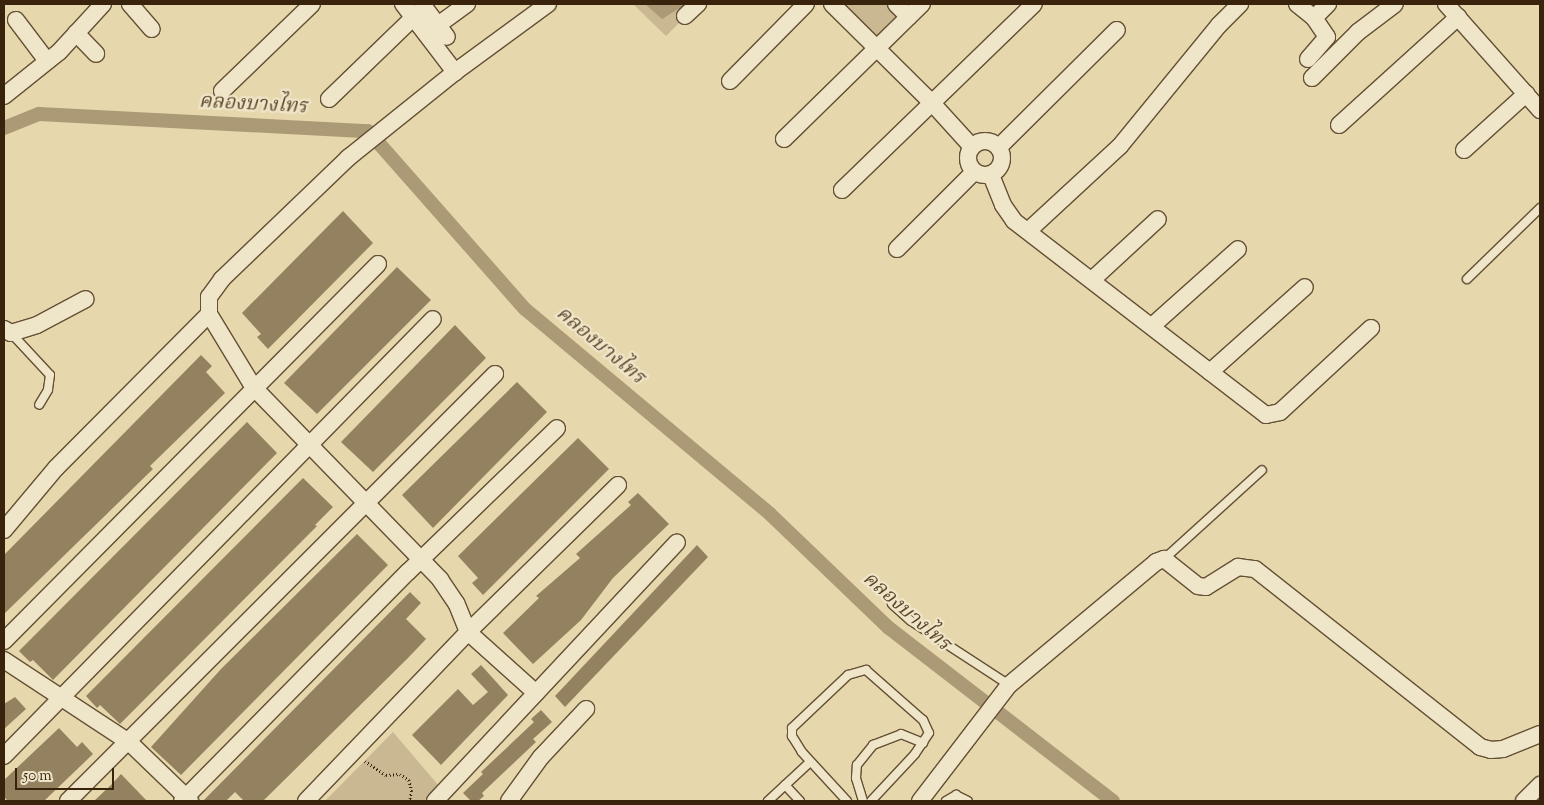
<!DOCTYPE html>
<html>
<head>
<meta charset="utf-8">
<style>
	body { margin:0 }
	#map { position:relative; width:1544px; height:805px; overflow:hidden; background:#e7d7ac; font-family:"Sorts Mill Goudy","Noto Serif Thai",serif }
	div>[style] { position:absolute }
	[style*='--x'] { left:calc(var(--x)*1px); top:calc(var(--y)*1px); width:calc(var(--w)*1px); rotate:calc(var(--a)*1deg) }
	.green>* { inset:0; background:#c9b891 }
	.water>* { inset:0; background:#ac9a76 }
	.canal>* { height:14px; margin:-7px; padding:0 7px; transform-origin:7px; border-radius:7px; background:#ac9a76 }
	.building>* { inset:0; background:#93815f }
	.path>* { height:2.5px; margin-top:-1.25px; transform-origin:0; background:repeating-linear-gradient(90deg,#39230c 0 1px,transparent 0 3.5px) }
	.roads { filter:drop-shadow(1px 0 #645034) drop-shadow(-1px 0 #645034) drop-shadow(0 1px #645034) drop-shadow(0 -1px #645034) }
	.lane>* { height:8px; margin:-4px; padding:0 4px; transform-origin:4px; border-radius:4px; background:#efe5c9 }
	.street>* { height:16px; margin:-8px; padding:0 8px; transform-origin:8px; border-radius:8px; background:#efe5c9 }
	.street>.ring { margin:-8px; padding:0; box-sizing:content-box; background:none; border:16px solid #efe5c9; border-radius:50% }
	span { translate:-50% -50%; white-space:nowrap; text-align:center; line-height:1.15; -webkit-text-stroke:4.5px #efe5c9; paint-order:stroke }
	.water-label { font-size:20px; color:#5c472c; font-style:italic }
	.frame { position:absolute; inset:0; border:5px solid #39230c; pointer-events:none }
	.scale { position:absolute; left:15px; top:768px; width:99px; height:22px; box-sizing:border-box; border:2px solid #39230c; border-top:0; padding-left:6px; font-size:15px; line-height:18px; white-space:nowrap; color:#39230c; -webkit-text-stroke:4px #efe5c9; paint-order:stroke }
</style>
</head>
<body>
<div id="map">
	<div class="green">
		<div style="clip-path:polygon(633px 4px,698px 4px,666px 36px)"></div>
		<div style="clip-path:polygon(832px 4px,904px 4px,914px 13px,875px 48px)"></div>
		<div style="clip-path:polygon(393px 732px,439px 786px,424px 801px,325px 801px)"></div>
	</div>
	<div class="water">
		<div style="clip-path:polygon(645px 4px,686px 4px,662px 19px)"></div>
	</div>
	<div class="canal">
		<div style="--x:4;--y:128;--w:38;--a:-22"></div>
		<div style="--x:39;--y:114;--w:329;--a:3"></div>
		<div style="--x:368;--y:131;--w:237;--a:48.6"></div>
		<div style="--x:525;--y:309;--w:319;--a:39.9"></div>
		<div style="--x:770;--y:514;--w:165;--a:43.8"></div>
		<div style="--x:889;--y:628;--w:283;--a:37.7"></div>
	</div>
	<div class="building">
		<div style="clip-path:polygon(343px 211px,373px 243px,268px 349px,257px 337px,261px 334px,242px 313px)"></div>
		<div style="clip-path:polygon(397px 267px,431px 300px,317px 414px,284px 383px)"></div>
		<div style="clip-path:polygon(455px 325px,486px 358px,373px 472px,341px 442px)"></div>
		<div style="clip-path:polygon(201px 355px,212px 366px,206px 372px,225px 393px,150px 466px,153px 469px,4px 614px,4px 555px)"></div>
		<div style="clip-path:polygon(517px 382px,547px 412px,433px 528px,402px 495px)"></div>
		<div style="clip-path:polygon(247px 422px,277px 453px,53px 680px,33px 660px,30px 662px,19px 651px)"></div>
		<div style="clip-path:polygon(578px 438px,609px 469px,483px 595px,472px 583px,478px 578px,458px 556px)"></div>
		<div style="clip-path:polygon(303px 478px,333px 507px,315px 525px,317px 526px,120px 724px,100px 705px,97px 708px,86px 696px)"></div>
		<div style="clip-path:polygon(638px 493px,669px 524px,613px 578px,581px 620px,533px 664px,503px 633px,539px 598px,536px 596px,580px 558px,576px 554px,631px 505px,628px 502px)"></div>
		<div style="clip-path:polygon(357px 534px,388px 565px,181px 775px,151px 747px,221px 669px)"></div>
		<div style="clip-path:polygon(697px 545px,708px 557px,565px 707px,555px 696px)"></div>
		<div style="clip-path:polygon(410px 592px,421px 603px,406px 619px,426px 639px,408px 658px,263px 801px,244px 801px,235px 792px,226px 801px,203px 801px)"></div>
		<div style="clip-path:polygon(481px 665px,508px 695px,441px 765px,412px 735px,458px 689px,473px 705px,488px 692px,471px 674px)"></div>
		<div style="clip-path:polygon(15px 697px,26px 709px,4px 729px,4px 704px)"></div>
		<div style="clip-path:polygon(541px 710px,552px 722px,533px 739px,536px 742px,482px 793px,484px 796px,478px 801px,471px 801px,463px 793px,483px 774px,481px 772px,534px 722px,531px 719px)"></div>
		<div style="clip-path:polygon(59px 728px,77px 747px,82px 742px,93px 754px,44px 801px,8px 801px,4px 797px,4px 780px)"></div>
		<div style="clip-path:polygon(121px 774px,147px 801px,94px 801px,112px 784px)"></div>
	</div>
	<div class="path">
		<div style="--x:365;--y:761;--w:25;--a:34"></div>
		<div style="--x:386;--y:775;--w:14;--a:-4"></div>
		<div style="--x:400;--y:774;--w:11;--a:34"></div>
		<div style="--x:409;--y:780;--w:11;--a:75"></div>
		<div style="--x:412;--y:791;--w:8;--a:104"></div>
		<div style="--x:410;--y:799;--w:4;--a:34"></div>
	</div>
	<div class="roads">
		<div class="lane">
			<div style="--x:1467;--y:279;--w:102;--a:-44.2"></div>
			<div style="--x:11;--y:333;--w:57;--a:47.1"></div>
			<div style="--x:50;--y:375;--w:15;--a:98"></div>
			<div style="--x:48;--y:390;--w:17;--a:121"></div>
			<div style="--x:1164;--y:559;--w:132;--a:-42.2"></div>
			<div style="--x:892;--y:604;--w:25;--a:42"></div>
			<div style="--x:911;--y:621;--w:117;--a:33.1"></div>
			<div style="--x:785;--y:785;--w:22;--a:47"></div>
			<div style="--x:768;--y:801;--w:57;--a:-42.9"></div>
			<div style="--x:847;--y:801;--w:67;--a:-132.6"></div>
			<div style="--x:802;--y:752;--w:19;--a:-122"></div>
			<div style="--x:792;--y:736;--w:8;--a:-90"></div>
			<div style="--x:792;--y:728;--w:77;--a:-43.4"></div>
			<div style="--x:848;--y:675;--w:19;--a:-16"></div>
			<div style="--x:866;--y:670;--w:76;--a:41.3"></div>
			<div style="--x:923;--y:720;--w:14;--a:65"></div>
			<div style="--x:929;--y:733;--w:25;--a:124"></div>
			<div style="--x:915;--y:754;--w:64;--a:133.1"></div>
			<div style="--x:863;--y:801;--w:24;--a:-107"></div>
			<div style="--x:856;--y:778;--w:13;--a:-86"></div>
			<div style="--x:857;--y:765;--w:26;--a:-51"></div>
			<div style="--x:873;--y:745;--w:30;--a:-21"></div>
			<div style="--x:901;--y:734;--w:24;--a:22"></div>
			<div style="--x:946;--y:801;--w:12;--a:-31"></div>
			<div style="--x:956;--y:795;--w:13;--a:27"></div>
		</div>
		<div class="street">
			<div style="--x:130;--y:4;--w:33;--a:49"></div>
			<div style="--x:403;--y:4;--w:86;--a:52.6"></div>
			<div style="--x:422;--y:4;--w:41;--a:52.9"></div>
			<div style="--x:832;--y:4;--w:142;--a:44.7"></div>
			<div style="--x:933;--y:104;--w:58;--a:47.8"></div>
			<div style="--x:896;--y:4;--w:18;--a:45"></div>
			<div style="--x:1297;--y:4;--w:22;--a:39"></div>
			<div style="--x:1314;--y:18;--w:20;--a:-45"></div>
			<div style="--x:1446;--y:4;--w:142;--a:48.4"></div>
			<div style="--x:685;--y:16;--w:18;--a:-43"></div>
			<div style="--x:16;--y:20;--w:51;--a:52.9"></div>
			<div style="--x:438;--y:25;--w:36;--a:-36"></div>
			<div style="--x:76;--y:33;--w:29;--a:46"></div>
			<div style="--x:1308;--y:59;--w:29;--a:-49"></div>
			<div style="--x:1327;--y:37;--w:23;--a:-124"></div>
			<div style="--x:1312;--y:78;--w:65;--a:-45"></div>
			<div style="--x:1358;--y:32;--w:46;--a:-37.1"></div>
			<div style="--x:730;--y:81;--w:108;--a:-45.4"></div>
			<div style="--x:222;--y:91;--w:125;--a:-44"></div>
			<div style="--x:4;--y:96;--w:70;--a:-38.7"></div>
			<div style="--x:59;--y:52;--w:65;--a:-47.5"></div>
			<div style="--x:329;--y:99;--w:118;--a:-44"></div>
			<div style="--x:1339;--y:125;--w:161;--a:-42.2"></div>
			<div style="--x:784;--y:139;--w:193;--a:-44.4"></div>
			<div class="ring" style="left:968px;top:141px;width:18px;height:18px"></div>
			<div style="--x:999;--y:147;--w:166;--a:-44.8"></div>
			<div style="--x:1464;--y:150;--w:84;--a:-42.1"></div>
			<div style="--x:991;--y:175;--w:32;--a:68"></div>
			<div style="--x:1003;--y:205;--w:19;--a:55"></div>
			<div style="--x:1014;--y:221;--w:318;--a:37.6"></div>
			<div style="--x:1266;--y:415;--w:14;--a:-12"></div>
			<div style="--x:1280;--y:412;--w:124;--a:-42.7"></div>
			<div style="--x:842;--y:190;--w:267;--a:-44.1"></div>
			<div style="--x:1028;--y:231;--w:125;--a:-42.7"></div>
			<div style="--x:1120;--y:146;--w:156;--a:-50.7"></div>
			<div style="--x:1219;--y:25;--w:30;--a:-45"></div>
			<div style="--x:897;--y:249;--w:109;--a:-45"></div>
			<div style="--x:1093;--y:279;--w:88;--a:-42.7"></div>
			<div style="--x:1152;--y:326;--w:115;--a:-41.8"></div>
			<div style="--x:4;--y:329;--w:8;--a:30"></div>
			<div style="--x:11;--y:333;--w:27;--a:-17"></div>
			<div style="--x:37;--y:325;--w:55;--a:-28"></div>
			<div style="--x:1210;--y:372;--w:127;--a:-41.8"></div>
			<div style="--x:4;--y:530;--w:81;--a:-50"></div>
			<div style="--x:56;--y:468;--w:217;--a:-45.2"></div>
			<div style="--x:4;--y:641;--w:531;--a:-45.23"></div>
			<div style="--x:4;--y:660;--w:149;--a:33.3"></div>
			<div style="--x:129;--y:742;--w:85;--a:44"></div>
			<div style="--x:536;--y:693;--w:91;--a:-138.1"></div>
			<div style="--x:468;--y:632;--w:31;--a:-112"></div>
			<div style="--x:456;--y:603;--w:29;--a:-124"></div>
			<div style="--x:440;--y:579;--w:267;--a:-134.2"></div>
			<div style="--x:254;--y:388;--w:87;--a:-121.3"></div>
			<div style="--x:209;--y:314;--w:17;--a:-90"></div>
			<div style="--x:209;--y:297;--w:22;--a:-54"></div>
			<div style="--x:222;--y:279;--w:175;--a:-43.8"></div>
			<div style="--x:348;--y:158;--w:137;--a:-38.8"></div>
			<div style="--x:455;--y:72;--w:115;--a:-36.2"></div>
			<div style="--x:4;--y:756;--w:612;--a:-45.53"></div>
			<div style="--x:68;--y:801;--w:604;--a:-45"></div>
			<div style="--x:182;--y:801;--w:322;--a:-45.4"></div>
			<div style="--x:408;--y:572;--w:207;--a:-44"></div>
			<div style="--x:306;--y:801;--w:234;--a:-46.2"></div>
			<div style="--x:468;--y:632;--w:210;--a:-44.4"></div>
			<div style="--x:435;--y:801;--w:354;--a:-46.9"></div>
			<div style="--x:509;--y:801;--w:54;--a:-54"></div>
			<div style="--x:541;--y:757;--w:66;--a:-46.8"></div>
			<div style="--x:920;--y:801;--w:146;--a:-52.5"></div>
			<div style="--x:1009;--y:685;--w:192;--a:-39.9"></div>
			<div style="--x:1156;--y:562;--w:9;--a:-21"></div>
			<div style="--x:1164;--y:559;--w:43;--a:38.5"></div>
			<div style="--x:1198;--y:586;--w:8;--a:7"></div>
			<div style="--x:1206;--y:587;--w:38;--a:-32"></div>
			<div style="--x:1238;--y:567;--w:17;--a:7"></div>
			<div style="--x:1255;--y:569;--w:287;--a:38.3"></div>
			<div style="--x:1480;--y:747;--w:11;--a:15"></div>
			<div style="--x:1491;--y:750;--w:12;--a:-5"></div>
			<div style="--x:1503;--y:749;--w:40;--a:-22"></div>
			<div style="--x:1524;--y:801;--w:23;--a:-45"></div>
		</div>
	</div>
	<div class="water-label">
		<span style="left:253px;top:105px;rotate:3deg">คลองบางไทร</span>
		<span style="left:600px;top:346px;rotate:40deg">คลองบางไทร</span>
		<span style="left:906px;top:612px;rotate:41deg">คลองบางไทร</span>
	</div>
	<div class="frame"></div>
	<div class="scale">50 m</div>
</div>
</body>
</html>
